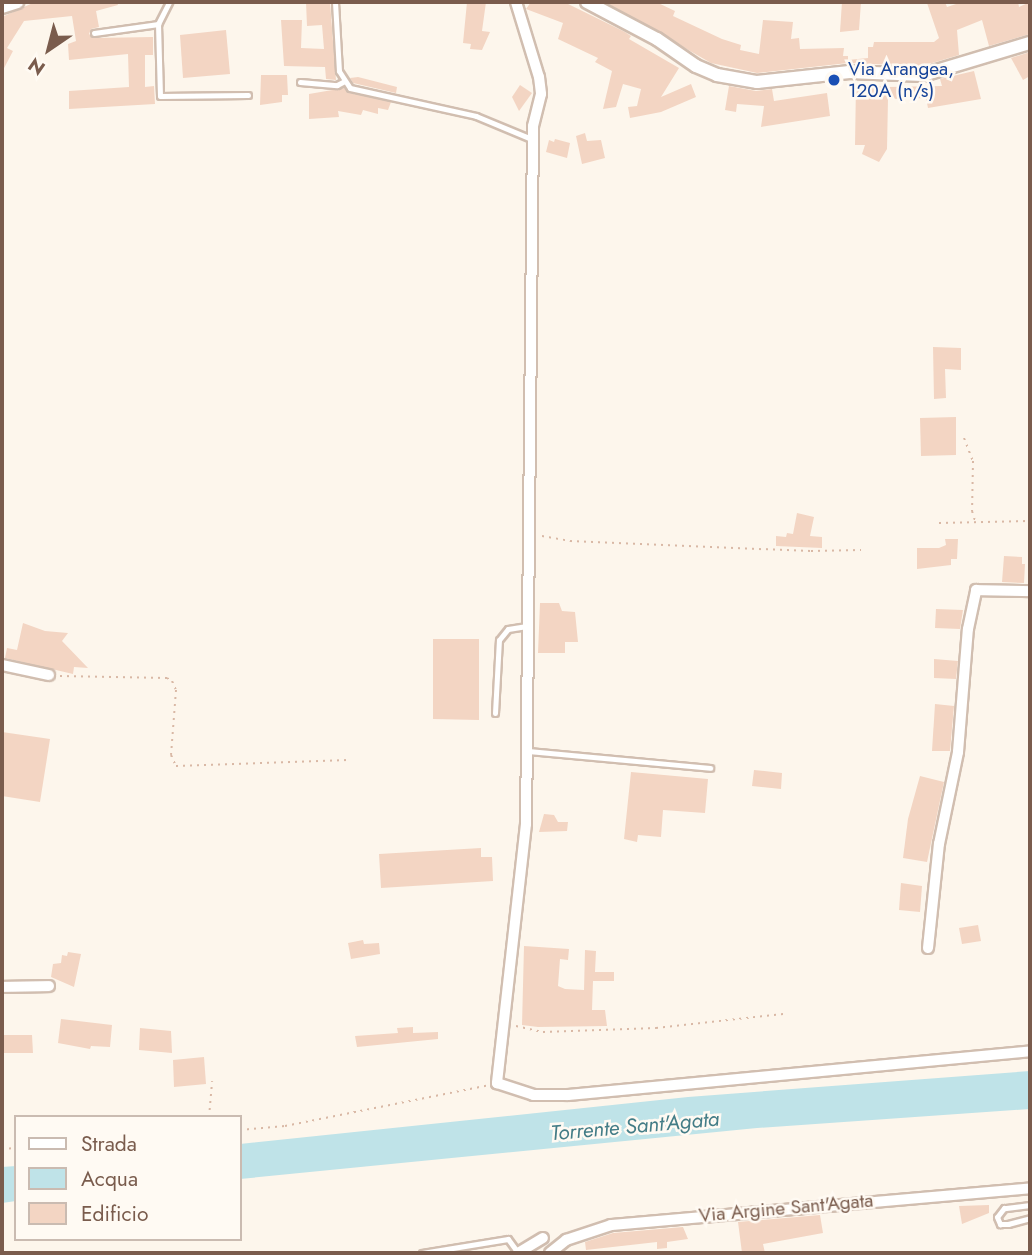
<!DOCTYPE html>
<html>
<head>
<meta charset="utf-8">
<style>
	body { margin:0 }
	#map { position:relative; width:1032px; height:1255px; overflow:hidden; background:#fdf6ec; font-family:Jost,sans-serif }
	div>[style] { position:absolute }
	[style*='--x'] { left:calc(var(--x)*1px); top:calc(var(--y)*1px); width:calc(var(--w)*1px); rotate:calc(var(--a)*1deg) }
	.water>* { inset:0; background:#bfe3e8 }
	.building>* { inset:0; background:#f3d5c3 }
	.path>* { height:2px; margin-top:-1px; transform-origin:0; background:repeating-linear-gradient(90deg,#d9b8a5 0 2px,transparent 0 7px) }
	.roads { filter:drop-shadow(2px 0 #d1beb0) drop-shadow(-2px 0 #d1beb0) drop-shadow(0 2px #d1beb0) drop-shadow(0 -2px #d1beb0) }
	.service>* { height:5px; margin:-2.5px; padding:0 2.5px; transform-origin:2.5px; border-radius:2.5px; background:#fff }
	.minor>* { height:10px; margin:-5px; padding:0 5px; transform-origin:5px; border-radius:5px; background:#fff }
	.tertiary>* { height:12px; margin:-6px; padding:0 6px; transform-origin:6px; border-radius:6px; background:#fff }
	.dots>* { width:19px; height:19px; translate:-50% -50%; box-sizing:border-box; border:4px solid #fffaf3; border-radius:50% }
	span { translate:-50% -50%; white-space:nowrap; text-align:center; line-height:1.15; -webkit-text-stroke:5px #fffaf3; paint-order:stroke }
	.transit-label { font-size:19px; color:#164399 }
	.left { translate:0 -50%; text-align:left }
	.street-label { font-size:19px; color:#7a5c4d }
	.water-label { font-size:21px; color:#437c86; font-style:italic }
	.frame { position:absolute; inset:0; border:4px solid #7a5c4d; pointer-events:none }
	.legend { position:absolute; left:14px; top:1115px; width:228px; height:126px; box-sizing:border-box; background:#fffaf3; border:2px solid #cabbb1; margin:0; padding:9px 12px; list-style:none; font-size:21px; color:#7a5c4d }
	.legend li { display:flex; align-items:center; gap:14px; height:35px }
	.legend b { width:35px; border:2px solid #cabbb1 }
	.north { position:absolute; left:14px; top:14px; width:70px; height:70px; -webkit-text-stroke:5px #fffaf3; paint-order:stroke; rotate:215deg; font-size:19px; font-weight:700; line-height:28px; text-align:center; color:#7a5c4d }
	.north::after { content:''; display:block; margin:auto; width:24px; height:32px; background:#7a5c4d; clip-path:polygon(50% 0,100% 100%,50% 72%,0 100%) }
</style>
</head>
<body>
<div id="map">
	<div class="water">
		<div style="clip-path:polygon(1030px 1071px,1030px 1109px,757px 1128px,240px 1179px,240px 1144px,688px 1097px)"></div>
		<div style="clip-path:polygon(16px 1166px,16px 1201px,2px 1203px,2px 1167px)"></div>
	</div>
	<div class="building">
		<div style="clip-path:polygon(35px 2px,117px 2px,118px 5px,96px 11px,99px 27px,91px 29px,89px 34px,94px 38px,153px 37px,153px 55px,145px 55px,145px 87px,154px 86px,155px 104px,69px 109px,69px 91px,129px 87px,128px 54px,69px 60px,68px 44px,76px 41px,72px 16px,24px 21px,7px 48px,13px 51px,2px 72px,2px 17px)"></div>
		<div style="clip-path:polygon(306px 2px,330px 2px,336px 80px,326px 79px,325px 67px,284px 66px,281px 20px,302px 20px,301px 48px,324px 49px,322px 25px,307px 26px)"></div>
		<div style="clip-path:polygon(467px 2px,486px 2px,482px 31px,490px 32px,482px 50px,470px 49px,471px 44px,463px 43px)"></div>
		<div style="clip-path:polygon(531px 2px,564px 2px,625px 32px,631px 36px,629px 39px,679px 68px,661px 97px,691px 84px,696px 97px,661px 112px,630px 118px,628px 107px,637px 106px,641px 89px,623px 84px,616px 107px,603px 109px,612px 71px,595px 62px,598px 58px,558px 39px,563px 23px,526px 9px)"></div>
		<div style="clip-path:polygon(605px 2px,656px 2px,675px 11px,673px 16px,722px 39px,741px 45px,740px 50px,759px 54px,763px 20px,793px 22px,791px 39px,799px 38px,800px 49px,844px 48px,843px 56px,848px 56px,848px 60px,868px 58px,868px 47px,873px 47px,874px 42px,934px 42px,939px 38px,927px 3px,934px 2px,945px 2px,947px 7px,962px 2px,1018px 2px,1019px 7px,1030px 2px,1030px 34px,989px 46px,982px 20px,957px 30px,959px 55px,922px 66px,848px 63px,757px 73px,711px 63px)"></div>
		<div style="clip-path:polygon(842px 2px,861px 2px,859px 30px,840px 32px)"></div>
		<div style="clip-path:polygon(226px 30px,230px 74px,183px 78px,180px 35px)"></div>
		<div style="clip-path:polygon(1030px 52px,1030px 76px,1023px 80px,1011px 58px)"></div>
		<div style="clip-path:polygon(974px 71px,981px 99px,928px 108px,926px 98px,888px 99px,887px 149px,879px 162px,862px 154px,865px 145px,855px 145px,856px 84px,888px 87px,942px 86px,940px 79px)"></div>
		<div style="clip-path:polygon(261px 75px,287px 75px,288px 95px,282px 95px,282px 102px,260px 105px)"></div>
		<div style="clip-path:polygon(358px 77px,397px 87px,396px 93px,353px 83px,350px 78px)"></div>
		<div style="clip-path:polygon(520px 85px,532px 93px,519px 111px,512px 97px)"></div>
		<div style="clip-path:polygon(729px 86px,756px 91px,772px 89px,774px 101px,827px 93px,830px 116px,761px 127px,764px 106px,737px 104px,736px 112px,725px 110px)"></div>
		<div style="clip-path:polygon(344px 88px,349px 93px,391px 102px,388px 110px,378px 108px,378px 114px,363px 110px,361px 115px,338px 111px,339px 117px,309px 119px,309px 94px)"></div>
		<div style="clip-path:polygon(585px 133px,587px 141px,601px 140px,605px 158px,582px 164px,576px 136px)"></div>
		<div style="clip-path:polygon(555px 139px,570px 143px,567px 158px,546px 152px,549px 140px,554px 142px)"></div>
		<div style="clip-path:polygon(933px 347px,961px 348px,961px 370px,945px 369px,946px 398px,934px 399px)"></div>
		<div style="clip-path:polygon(956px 417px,956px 455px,921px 456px,920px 418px)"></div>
		<div style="clip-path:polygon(797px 513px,814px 517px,810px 536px,822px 537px,822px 548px,776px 546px,776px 536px,786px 537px,787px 533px,793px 534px)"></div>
		<div style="clip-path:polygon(945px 539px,958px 539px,957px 559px,951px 559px,951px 565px,917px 569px,917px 548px,939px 548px,946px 545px)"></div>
		<div style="clip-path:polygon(1004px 556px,1022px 557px,1022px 564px,1025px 564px,1024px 583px,1002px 582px)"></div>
		<div style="clip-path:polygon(540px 603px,559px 603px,562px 611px,575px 612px,578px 642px,565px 642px,565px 653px,538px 653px)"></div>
		<div style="clip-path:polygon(936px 609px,963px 610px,960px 629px,935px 628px)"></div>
		<div style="clip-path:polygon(23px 623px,45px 631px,68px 633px,62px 641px,88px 668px,74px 667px,73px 674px,5px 658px,7px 648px,17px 650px)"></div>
		<div style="clip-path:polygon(433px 639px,479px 639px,479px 720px,433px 719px)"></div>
		<div style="clip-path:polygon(934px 659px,958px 661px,956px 679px,934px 678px)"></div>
		<div style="clip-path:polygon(935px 704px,954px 706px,950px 751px,932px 751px)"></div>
		<div style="clip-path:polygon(2px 732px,50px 739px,40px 802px,2px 796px)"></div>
		<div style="clip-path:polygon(754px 770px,782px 773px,781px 789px,752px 786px)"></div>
		<div style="clip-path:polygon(631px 772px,708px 779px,705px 813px,663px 810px,661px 837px,638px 835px,637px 842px,624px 839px)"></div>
		<div style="clip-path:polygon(920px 776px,944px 782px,927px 862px,903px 858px,908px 819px)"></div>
		<div style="clip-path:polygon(544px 814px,554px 815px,558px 822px,568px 822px,567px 831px,539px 832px)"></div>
		<div style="clip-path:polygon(481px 848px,481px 857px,492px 857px,493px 881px,381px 888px,379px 854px)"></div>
		<div style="clip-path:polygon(901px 883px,922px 886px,920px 912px,899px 910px)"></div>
		<div style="clip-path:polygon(978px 925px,981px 941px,962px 944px,959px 928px)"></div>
		<div style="clip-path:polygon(363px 940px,364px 944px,379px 943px,380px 954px,351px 959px,348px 943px)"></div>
		<div style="clip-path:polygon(524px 946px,569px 949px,568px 960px,560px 959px,558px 986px,565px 989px,584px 990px,585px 950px,596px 951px,595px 972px,614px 972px,614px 981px,593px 981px,592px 1010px,605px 1010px,607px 1026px,538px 1027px,522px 1025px)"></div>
		<div style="clip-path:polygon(68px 952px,81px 954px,74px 987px,51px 977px,53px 964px,61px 963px,62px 955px,67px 956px)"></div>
		<div style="clip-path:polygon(61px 1019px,112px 1025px,110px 1047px,91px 1046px,90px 1049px,58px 1043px)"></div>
		<div style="clip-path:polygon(413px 1027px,413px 1033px,438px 1032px,438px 1039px,357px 1047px,355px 1036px,398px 1033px,397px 1028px)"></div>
		<div style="clip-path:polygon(140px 1028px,171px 1031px,172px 1053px,139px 1050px)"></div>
		<div style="clip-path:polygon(2px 1035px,32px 1035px,33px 1053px,2px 1053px)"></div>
		<div style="clip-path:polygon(204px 1057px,206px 1084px,174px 1087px,173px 1060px)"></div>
		<div style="clip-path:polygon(989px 1205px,989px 1213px,962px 1224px,959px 1206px)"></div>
		<div style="clip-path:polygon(820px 1215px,823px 1233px,763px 1244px,765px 1253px,742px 1253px,738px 1222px)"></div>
		<div style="clip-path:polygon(683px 1227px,688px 1239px,667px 1242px,667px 1248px,657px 1249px,657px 1242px,586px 1250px,585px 1242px,613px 1233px)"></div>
	</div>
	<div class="path">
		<div style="--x:964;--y:438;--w:25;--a:69"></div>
		<div style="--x:973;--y:461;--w:50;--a:91.1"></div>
		<div style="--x:972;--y:511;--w:10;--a:73"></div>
		<div style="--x:939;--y:523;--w:91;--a:-1.3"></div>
		<div style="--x:542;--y:536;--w:28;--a:10"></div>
		<div style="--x:570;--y:541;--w:241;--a:2.4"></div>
		<div style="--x:811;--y:551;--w:50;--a:-1.1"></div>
		<div style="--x:60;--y:676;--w:107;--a:1.1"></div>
		<div style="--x:167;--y:678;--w:6;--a:31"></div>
		<div style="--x:172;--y:681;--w:10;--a:66"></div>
		<div style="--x:176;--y:690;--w:65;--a:94.4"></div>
		<div style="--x:171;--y:755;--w:12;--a:66"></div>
		<div style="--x:176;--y:766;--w:172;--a:-2"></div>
		<div style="--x:516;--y:1026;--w:28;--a:13"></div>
		<div style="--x:543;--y:1032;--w:113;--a:-2"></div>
		<div style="--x:656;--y:1028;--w:128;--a:-6.3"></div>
		<div style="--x:209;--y:1117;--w:36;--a:-85"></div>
		<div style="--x:240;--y:1130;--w:45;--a:-5.1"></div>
		<div style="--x:285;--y:1126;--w:205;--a:-11.3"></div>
		<div style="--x:2;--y:1149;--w:14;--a:-4"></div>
	</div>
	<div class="roads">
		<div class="service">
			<div style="--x:335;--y:2;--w:69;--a:86.7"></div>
			<div style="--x:339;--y:71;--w:20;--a:57"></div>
			<div style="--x:350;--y:88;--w:129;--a:12.5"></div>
			<div style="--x:476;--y:116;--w:63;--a:22.5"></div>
			<div style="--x:158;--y:24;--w:72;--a:88.4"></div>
			<div style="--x:160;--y:96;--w:88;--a:-0.7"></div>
			<div style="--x:94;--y:33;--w:65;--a:-8"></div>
			<div style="--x:158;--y:24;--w:25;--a:-63"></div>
			<div style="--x:300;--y:82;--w:37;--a:5"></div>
			<div style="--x:337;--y:85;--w:7;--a:-27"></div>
			<div style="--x:495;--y:713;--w:73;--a:-86.9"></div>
			<div style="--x:499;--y:640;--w:14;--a:-51"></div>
			<div style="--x:508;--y:629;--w:19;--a:-9"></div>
			<div style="--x:528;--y:751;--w:183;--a:5.3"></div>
			<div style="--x:1030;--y:1205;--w:26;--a:173"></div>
			<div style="--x:1004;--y:1208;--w:11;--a:128"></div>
			<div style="--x:997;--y:1217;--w:8;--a:67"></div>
			<div style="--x:1000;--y:1224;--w:8;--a:0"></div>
			<div style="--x:1008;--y:1224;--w:23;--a:-15"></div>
			<div style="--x:422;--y:1253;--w:87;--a:-9.2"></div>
			<div style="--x:508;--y:1239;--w:17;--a:54"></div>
		</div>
		<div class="minor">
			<div style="--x:516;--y:2;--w:78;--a:73"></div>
			<div style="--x:539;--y:77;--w:17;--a:83"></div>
			<div style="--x:541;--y:94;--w:33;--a:104"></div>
			<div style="--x:533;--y:126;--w:698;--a:90.57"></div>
			<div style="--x:526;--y:824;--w:261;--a:96.4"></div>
			<div style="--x:497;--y:1083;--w:38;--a:18"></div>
			<div style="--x:533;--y:1095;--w:35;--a:0"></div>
			<div style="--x:568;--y:1095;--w:464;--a:-5.4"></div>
			<div style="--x:2;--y:665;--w:48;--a:12"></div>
			<div style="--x:928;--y:948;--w:105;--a:-84"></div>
			<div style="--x:939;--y:844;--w:94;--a:-78.3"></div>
			<div style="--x:958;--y:752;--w:123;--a:-85.4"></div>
			<div style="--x:968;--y:629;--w:40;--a:-78"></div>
			<div style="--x:976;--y:590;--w:54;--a:1.1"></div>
			<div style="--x:2;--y:987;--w:47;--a:-1.2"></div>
			<div style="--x:518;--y:1253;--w:29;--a:-31"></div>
			<div style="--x:550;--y:1253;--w:21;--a:-39"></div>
			<div style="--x:566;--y:1240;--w:47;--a:-18.4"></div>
			<div style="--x:611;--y:1225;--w:421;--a:-5"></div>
		</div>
		<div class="tertiary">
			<div style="--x:587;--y:2;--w:79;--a:27.9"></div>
			<div style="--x:657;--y:39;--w:47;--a:34.7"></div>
			<div style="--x:696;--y:66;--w:23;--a:23"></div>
			<div style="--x:717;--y:75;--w:41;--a:9.9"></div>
			<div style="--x:757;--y:82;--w:93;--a:-6.2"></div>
			<div style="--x:849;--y:72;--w:74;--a:2.3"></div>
			<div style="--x:923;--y:75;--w:112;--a:-16.7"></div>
			<div style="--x:2;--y:7;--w:16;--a:-18"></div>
		</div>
	</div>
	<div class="dots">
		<div style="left:834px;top:80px;background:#1a4fb4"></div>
	</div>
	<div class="transit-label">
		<span class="left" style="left:848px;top:80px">Via Arangea,<br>120A (n/s)</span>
	</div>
	<div class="street-label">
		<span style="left:786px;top:1208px;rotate:-5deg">Via Argine Sant'Agata</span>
	</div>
	<div class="water-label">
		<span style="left:635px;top:1126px;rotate:-5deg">Torrente Sant'Agata</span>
	</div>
	<div class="frame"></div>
	<ul class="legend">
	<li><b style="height:9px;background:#fff"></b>Strada</li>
	<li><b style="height:19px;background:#bfe3e8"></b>Acqua</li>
	<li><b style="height:19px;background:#f3d5c3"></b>Edificio</li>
	</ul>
	<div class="north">N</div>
</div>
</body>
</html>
